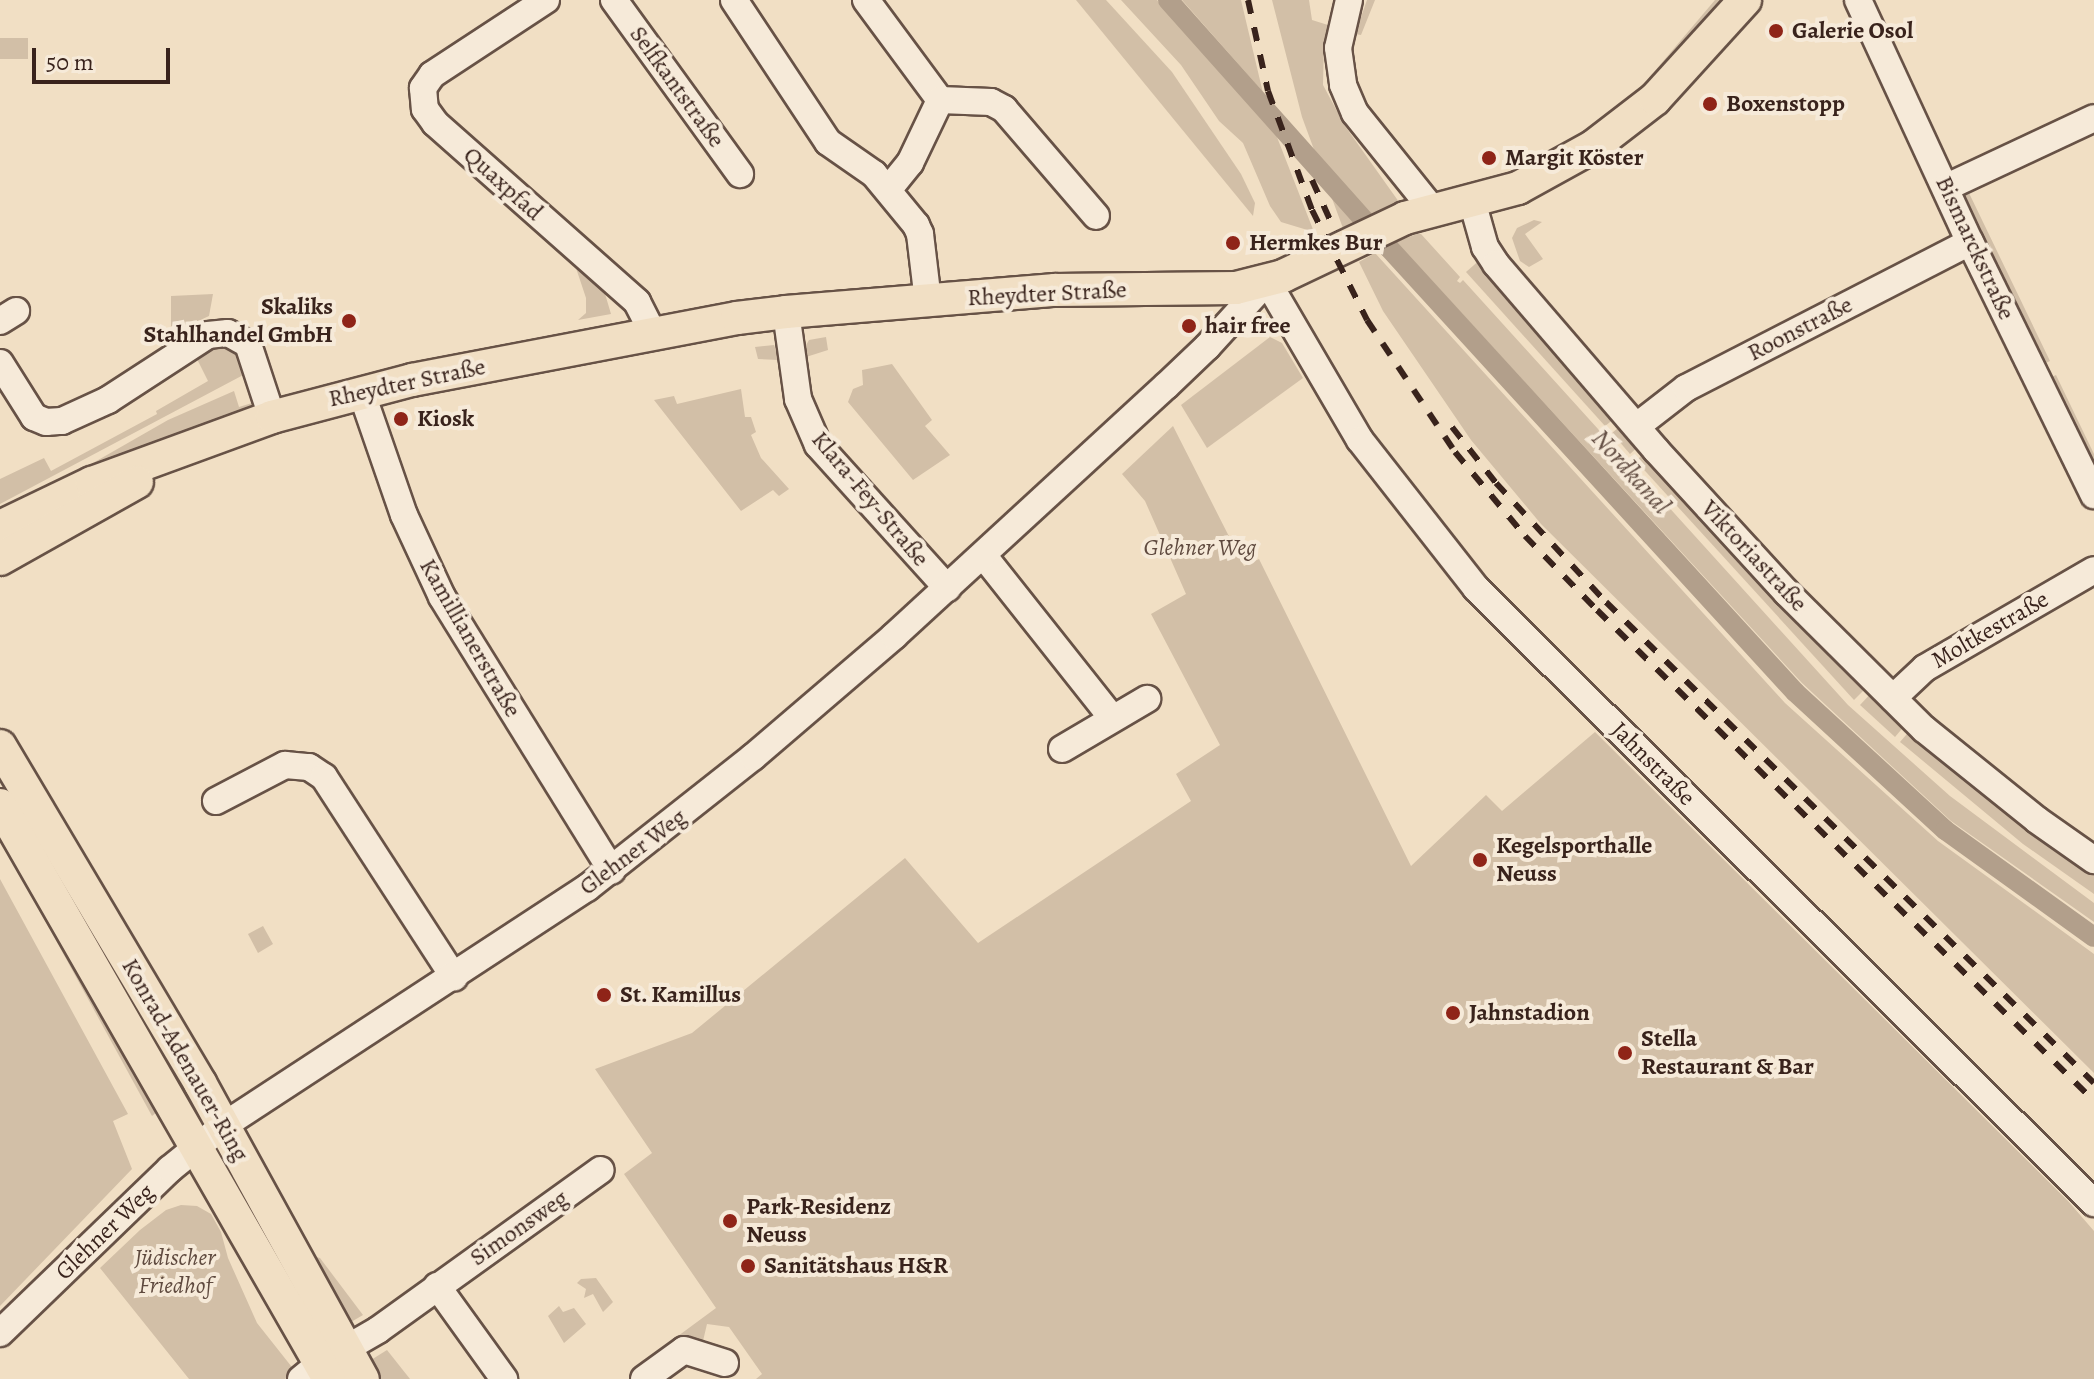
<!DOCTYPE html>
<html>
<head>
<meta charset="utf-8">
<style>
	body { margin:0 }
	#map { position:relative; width:2094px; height:1379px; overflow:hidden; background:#f1dfc4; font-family:Alegreya,serif }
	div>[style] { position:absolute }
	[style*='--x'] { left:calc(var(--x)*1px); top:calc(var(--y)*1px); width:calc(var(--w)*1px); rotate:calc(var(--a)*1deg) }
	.green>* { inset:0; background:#d2bfa7 }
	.canal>* { height:20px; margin:-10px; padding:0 10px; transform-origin:10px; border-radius:10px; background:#b29f8b }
	.roads { filter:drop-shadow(2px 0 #675246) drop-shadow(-2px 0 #675246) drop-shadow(0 2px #675246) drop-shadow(0 -2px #675246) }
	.minor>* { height:26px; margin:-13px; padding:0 13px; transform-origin:13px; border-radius:13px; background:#f6ead9 }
	.major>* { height:32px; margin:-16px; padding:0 16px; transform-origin:16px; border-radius:16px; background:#f1dfc4 }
	.rail>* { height:6px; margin-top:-3px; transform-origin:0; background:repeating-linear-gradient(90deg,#39231c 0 14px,transparent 0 28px) }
	.dots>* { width:22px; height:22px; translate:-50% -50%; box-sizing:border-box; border:4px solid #f6ead9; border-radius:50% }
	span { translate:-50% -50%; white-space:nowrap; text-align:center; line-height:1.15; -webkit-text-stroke:8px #f6ead9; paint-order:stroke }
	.poi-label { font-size:24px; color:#39231c; font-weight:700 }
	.left { translate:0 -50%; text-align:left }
	.right { translate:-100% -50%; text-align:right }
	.street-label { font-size:24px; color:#39231c }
	.park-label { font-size:24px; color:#5f4a3f; font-style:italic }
	.water-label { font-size:26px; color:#634e43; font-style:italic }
	.scale { position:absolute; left:32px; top:48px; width:138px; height:36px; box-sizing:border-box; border:4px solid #39231c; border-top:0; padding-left:10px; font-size:24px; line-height:28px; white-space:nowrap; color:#39231c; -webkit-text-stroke:6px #f6ead9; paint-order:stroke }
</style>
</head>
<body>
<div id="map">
	<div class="green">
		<div style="clip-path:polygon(1076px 0,1106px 0,1172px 72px,1241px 174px,1255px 203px,1253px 216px)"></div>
		<div style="clip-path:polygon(1121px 0,1157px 0,1275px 132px,1314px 232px,1281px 222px,1270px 206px,1243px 143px,1219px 121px,1181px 65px)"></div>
		<div style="clip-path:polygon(1182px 0,1241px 0,1263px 93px,1263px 92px)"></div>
		<div style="clip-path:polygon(1272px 0,1309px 0,1312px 20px,1328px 25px,1324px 42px,1323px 85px,1345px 126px,1399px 202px,1344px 231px,1302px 117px)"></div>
		<div style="clip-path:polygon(1367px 0,1375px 0,1361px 35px,1355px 34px)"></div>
		<div style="clip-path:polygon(1715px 0,1724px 0,1654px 86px,1648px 79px)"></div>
		<div style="clip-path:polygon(0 38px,28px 38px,28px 59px,0 59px)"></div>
		<div style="clip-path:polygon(1969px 193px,2050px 361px,2039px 366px,2039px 354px,1973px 217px,1959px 198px)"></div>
		<div style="clip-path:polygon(1534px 220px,1542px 222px,1525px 234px,1543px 259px,1529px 267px,1520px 261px,1512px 238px,1517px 228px)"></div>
		<div style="clip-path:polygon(552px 234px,603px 287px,611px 314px,578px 320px,586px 313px,586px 298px,575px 265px,546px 240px)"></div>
		<div style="clip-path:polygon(1417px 234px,1421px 234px,1460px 277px,1457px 281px,1460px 283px,1463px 280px,1848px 705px,1950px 796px,2094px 903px,2094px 922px,1951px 821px,1802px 683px,1396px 242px)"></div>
		<div style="clip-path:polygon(1375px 253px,1785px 703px,1938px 841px,2094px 954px,2094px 1073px,1541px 524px,1471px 440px,1383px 311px,1359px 262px)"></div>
		<div style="clip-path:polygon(1482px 258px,1619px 415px,1605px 426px,1466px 272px)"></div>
		<div style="clip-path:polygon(213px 294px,209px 316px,181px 329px,171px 326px,171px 296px)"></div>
		<div style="clip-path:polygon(826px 337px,828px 350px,806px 357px,805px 347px,809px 340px)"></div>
		<div style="clip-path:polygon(1270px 337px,1282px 343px,1303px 378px,1207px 448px,1181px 405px)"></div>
		<div style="clip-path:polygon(220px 341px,239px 351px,247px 373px,0 504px,0 479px,44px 458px,51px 471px,157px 414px,156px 411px,208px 381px,194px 353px)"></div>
		<div style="clip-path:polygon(774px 345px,779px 360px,758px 359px,755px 347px)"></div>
		<div style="clip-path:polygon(892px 364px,932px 420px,925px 426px,950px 455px,913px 480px,848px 402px,853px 389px,863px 385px,862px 370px)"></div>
		<div style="clip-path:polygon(2056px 375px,2094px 454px,2094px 467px,2045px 380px)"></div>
		<div style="clip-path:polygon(741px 389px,745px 417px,751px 417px,756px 432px,751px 435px,761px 458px,789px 489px,779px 496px,773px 490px,741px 511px,654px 400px,674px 396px,677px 404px)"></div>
		<div style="clip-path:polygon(234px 391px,239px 407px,252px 403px,245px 415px,58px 483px,168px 420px)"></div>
		<div style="clip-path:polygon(1625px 422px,1641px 444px,1630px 454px,1612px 433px)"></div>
		<div style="clip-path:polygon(1173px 426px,1244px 566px,1259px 559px,1411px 866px,1486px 795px,1502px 811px,1595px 732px,2068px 1201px,2094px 1231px,2094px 1379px,756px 1379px,762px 1374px,729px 1327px,707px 1324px,703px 1341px,682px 1342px,678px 1336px,716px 1308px,624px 1174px,652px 1153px,595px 1069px,692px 1033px,905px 858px,978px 943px,1191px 801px,1176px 774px,1220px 745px,1151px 614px,1186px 594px,1145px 501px,1122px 474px)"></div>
		<div style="clip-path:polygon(1647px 450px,1870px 684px,1854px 700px,1636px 461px)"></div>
		<div style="clip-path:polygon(1875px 689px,1906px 724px,1895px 737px,1860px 705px)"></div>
		<div style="clip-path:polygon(1912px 728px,2030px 830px,2094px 876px,2094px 894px,2023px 844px,1905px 746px,1900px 742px)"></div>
		<div style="clip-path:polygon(0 825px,163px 1107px,152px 1116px,0 838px)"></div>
		<div style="clip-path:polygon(0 879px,128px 1114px,113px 1121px,132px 1169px,0 1306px)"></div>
		<div style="clip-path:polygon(263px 926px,273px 944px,258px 953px,248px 934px)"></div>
		<div style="clip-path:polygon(181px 1205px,197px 1206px,211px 1214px,221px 1232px,228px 1258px,257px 1323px,295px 1371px,285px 1379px,189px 1379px,100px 1268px,140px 1230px,166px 1210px)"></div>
		<div style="clip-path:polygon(316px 1257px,320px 1258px,363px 1315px,351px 1322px)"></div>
		<div style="clip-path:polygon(596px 1278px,613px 1302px,603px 1312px,593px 1294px,584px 1298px,586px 1289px,577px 1283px,581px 1279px)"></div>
		<div style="clip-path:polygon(559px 1306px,563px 1312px,574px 1308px,586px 1324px,564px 1343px,548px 1316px)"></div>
		<div style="clip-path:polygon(387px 1350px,410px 1379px,381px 1379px,371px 1360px)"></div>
	</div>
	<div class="canal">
		<div style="--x:1168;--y:0;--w:332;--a:48.3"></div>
		<div style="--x:1389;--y:248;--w:602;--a:47.56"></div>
		<div style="--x:1795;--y:692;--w:204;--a:42.6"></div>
		<div style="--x:1945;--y:830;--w:183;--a:35.7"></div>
	</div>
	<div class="roads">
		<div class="minor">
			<div style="--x:546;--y:0;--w:136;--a:146.7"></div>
			<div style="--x:432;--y:75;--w:16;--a:125"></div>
			<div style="--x:423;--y:88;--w:21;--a:85"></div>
			<div style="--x:425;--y:109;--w:17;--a:54"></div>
			<div style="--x:435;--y:123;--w:270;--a:41.5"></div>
			<div style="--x:637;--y:302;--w:35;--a:63"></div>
			<div style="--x:614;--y:0;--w:215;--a:54.1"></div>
			<div style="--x:734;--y:0;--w:170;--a:56.5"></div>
			<div style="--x:828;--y:142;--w:56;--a:34.8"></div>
			<div style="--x:874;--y:174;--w:66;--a:50.5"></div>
			<div style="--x:916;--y:225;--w:10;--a:66"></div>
			<div style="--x:920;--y:234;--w:67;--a:83.2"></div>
			<div style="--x:866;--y:0;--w:124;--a:53.5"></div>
			<div style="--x:940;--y:100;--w:51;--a:2.2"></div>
			<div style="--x:991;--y:102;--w:15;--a:28"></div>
			<div style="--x:1004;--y:109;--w:141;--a:49.3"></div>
			<div style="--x:1349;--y:0;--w:49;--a:102.9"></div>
			<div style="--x:1338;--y:48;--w:37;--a:82"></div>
			<div style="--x:1343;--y:85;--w:30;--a:67"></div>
			<div style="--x:1355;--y:113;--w:124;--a:51.2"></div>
			<div style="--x:1858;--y:0;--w:267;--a:65.2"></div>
			<div style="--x:1970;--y:242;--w:282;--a:63.9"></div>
			<div style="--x:1947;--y:187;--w:162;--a:-25.1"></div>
			<div style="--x:888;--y:190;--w:35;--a:-51"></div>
			<div style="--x:910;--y:163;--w:70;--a:-64.5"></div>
			<div style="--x:1472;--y:201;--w:48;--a:74.2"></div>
			<div style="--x:1485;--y:247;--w:20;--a:57"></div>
			<div style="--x:1496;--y:264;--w:245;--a:49.3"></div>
			<div style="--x:1656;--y:450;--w:194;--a:47.5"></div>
			<div style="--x:1787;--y:593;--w:193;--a:44.8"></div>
			<div style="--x:1924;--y:729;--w:145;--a:38.8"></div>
			<div style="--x:2037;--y:820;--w:70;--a:35.1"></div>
			<div style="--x:786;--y:312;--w:88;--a:82.1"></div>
			<div style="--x:798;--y:399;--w:50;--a:66.5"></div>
			<div style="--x:818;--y:445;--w:193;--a:47.9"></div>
			<div style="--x:0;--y:321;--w:19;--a:-32"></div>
			<div style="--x:0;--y:363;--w:64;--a:57.8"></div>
			<div style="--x:34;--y:417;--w:13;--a:23"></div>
			<div style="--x:46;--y:422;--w:16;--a:-4"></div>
			<div style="--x:62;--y:421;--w:51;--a:-24.5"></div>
			<div style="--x:108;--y:400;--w:119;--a:-33"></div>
			<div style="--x:208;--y:335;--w:20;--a:-6"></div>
			<div style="--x:228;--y:333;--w:23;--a:29"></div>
			<div style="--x:248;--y:344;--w:77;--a:71.8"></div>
			<div style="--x:361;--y:391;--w:131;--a:70.9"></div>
			<div style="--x:404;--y:515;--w:90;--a:65.1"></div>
			<div style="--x:442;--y:597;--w:322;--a:58.2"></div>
			<div style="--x:1637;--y:426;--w:62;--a:-37.8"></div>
			<div style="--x:1686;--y:388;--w:319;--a:-27.2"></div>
			<div style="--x:983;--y:555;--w:208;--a:51.6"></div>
			<div style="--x:1893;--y:698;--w:44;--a:-43.2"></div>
			<div style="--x:1925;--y:668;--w:195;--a:-30.1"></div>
			<div style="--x:1062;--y:749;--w:99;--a:-30.5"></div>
			<div style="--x:216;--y:801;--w:78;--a:-27.6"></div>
			<div style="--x:285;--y:765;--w:24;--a:5"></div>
			<div style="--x:309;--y:767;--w:18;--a:34"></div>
			<div style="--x:324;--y:777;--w:239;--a:57"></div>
			<div style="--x:437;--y:1286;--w:115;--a:54.2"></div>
			<div style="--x:0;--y:1333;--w:236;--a:-44"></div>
			<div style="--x:170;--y:1169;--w:68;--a:-39.1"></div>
			<div style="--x:223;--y:1126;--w:435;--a:-33.2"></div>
			<div style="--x:587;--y:888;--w:211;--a:-38.3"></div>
			<div style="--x:753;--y:757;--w:186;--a:-40.6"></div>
			<div style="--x:894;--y:636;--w:369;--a:-42.6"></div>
			<div style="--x:1166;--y:386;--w:57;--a:-43.6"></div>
			<div style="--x:1207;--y:347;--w:89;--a:-47.7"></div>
			<div style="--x:1267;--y:281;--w:184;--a:59.7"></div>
			<div style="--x:1360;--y:440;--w:188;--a:51.9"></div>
			<div style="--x:1476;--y:588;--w:872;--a:44.86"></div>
			<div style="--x:347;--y:1348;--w:36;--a:-30"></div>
			<div style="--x:378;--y:1330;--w:274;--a:-35.7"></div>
			<div style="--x:301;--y:1379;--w:26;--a:-39"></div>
			<div style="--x:644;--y:1379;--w:49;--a:-35.9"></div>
			<div style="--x:684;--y:1350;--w:43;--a:17.6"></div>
		</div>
		<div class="major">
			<div style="--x:0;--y:527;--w:102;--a:-25.6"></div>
			<div style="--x:92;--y:483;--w:192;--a:-20.1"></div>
			<div style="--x:272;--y:417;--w:145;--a:-14.8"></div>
			<div style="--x:412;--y:380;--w:331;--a:-10.8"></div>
			<div style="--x:737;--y:318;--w:49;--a:-7"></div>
			<div style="--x:786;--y:312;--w:270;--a:-4.7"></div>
			<div style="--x:1055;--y:290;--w:181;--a:-0.6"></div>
			<div style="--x:1236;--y:288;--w:49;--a:-14.3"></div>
			<div style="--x:1283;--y:276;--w:135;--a:-25.4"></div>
			<div style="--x:1405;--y:218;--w:117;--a:-14.9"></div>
			<div style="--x:1518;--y:188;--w:87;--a:-28.9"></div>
			<div style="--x:1594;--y:146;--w:77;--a:-37.6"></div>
			<div style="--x:1655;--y:99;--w:134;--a:-47.7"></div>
			<div style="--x:0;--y:559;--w:157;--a:-29.3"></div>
			<div style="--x:0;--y:746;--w:392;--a:59.3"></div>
			<div style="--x:200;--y:1083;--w:338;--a:61.2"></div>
			<div style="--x:0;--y:805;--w:662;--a:60.18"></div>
		</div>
	</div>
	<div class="rail">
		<div style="--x:1248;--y:0;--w:93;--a:77.6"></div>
		<div style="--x:1268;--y:91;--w:127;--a:69.7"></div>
		<div style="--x:1312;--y:210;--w:123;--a:63.4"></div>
		<div style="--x:1367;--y:320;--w:159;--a:56.3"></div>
		<div style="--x:1455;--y:452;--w:109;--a:50.2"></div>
		<div style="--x:1525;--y:536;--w:103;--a:45.8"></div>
		<div style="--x:1597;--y:610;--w:699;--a:44.65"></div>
		<div style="--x:1312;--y:180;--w:56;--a:65.7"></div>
		<div style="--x:1452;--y:427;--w:71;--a:51.8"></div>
		<div style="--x:1496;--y:483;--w:162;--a:47.3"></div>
		<div style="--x:1606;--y:602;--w:685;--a:44.59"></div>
	</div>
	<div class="dots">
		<div style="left:1776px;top:31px;background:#8f2418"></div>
		<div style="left:1710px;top:104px;background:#8f2418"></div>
		<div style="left:1489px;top:158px;background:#8f2418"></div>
		<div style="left:1233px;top:243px;background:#8f2418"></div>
		<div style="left:349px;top:321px;background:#8f2418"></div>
		<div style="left:1189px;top:326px;background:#8f2418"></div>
		<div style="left:401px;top:419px;background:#8f2418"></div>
		<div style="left:1480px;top:860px;background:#8f2418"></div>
		<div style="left:604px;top:995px;background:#8f2418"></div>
		<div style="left:1453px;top:1013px;background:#8f2418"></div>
		<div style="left:1625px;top:1053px;background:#8f2418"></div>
		<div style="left:730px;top:1221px;background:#8f2418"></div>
		<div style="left:748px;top:1266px;background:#8f2418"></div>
	</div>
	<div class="poi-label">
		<span class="left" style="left:1792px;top:31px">Galerie Osol</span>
		<span class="left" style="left:1726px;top:104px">Boxenstopp</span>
		<span class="left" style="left:1505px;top:158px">Margit Köster</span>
		<span class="left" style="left:1249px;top:243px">Hermkes Bur</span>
		<span class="right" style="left:333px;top:321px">Skaliks<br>Stahlhandel GmbH</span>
		<span class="left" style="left:1205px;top:326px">hair free</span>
		<span class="left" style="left:417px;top:419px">Kiosk</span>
		<span class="left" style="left:1496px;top:860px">Kegelsporthalle<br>Neuss</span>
		<span class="left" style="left:620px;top:995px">St. Kamillus</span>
		<span class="left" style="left:1469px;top:1013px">Jahnstadion</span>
		<span class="left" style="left:1641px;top:1053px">Stella<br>Restaurant &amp; Bar</span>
		<span class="left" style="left:746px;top:1221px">Park-Residenz<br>Neuss</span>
		<span class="left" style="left:764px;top:1266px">Sanitätshaus H&amp;R</span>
	</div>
	<div class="street-label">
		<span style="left:677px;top:87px;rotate:54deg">Selfkantstraße</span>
		<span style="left:503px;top:184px;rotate:42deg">Quaxpfad</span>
		<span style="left:1975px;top:248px;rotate:65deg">Bismarckstraße</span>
		<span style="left:1047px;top:294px;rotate:-3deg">Rheydter Straße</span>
		<span style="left:1800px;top:329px;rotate:-27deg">Roonstraße</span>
		<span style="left:407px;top:383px;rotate:-12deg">Rheydter Straße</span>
		<span style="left:870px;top:499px;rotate:50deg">Klara-Fey-Straße</span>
		<span style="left:1754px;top:556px;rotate:47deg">Viktoriastraße</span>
		<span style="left:1990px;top:630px;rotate:-30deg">Moltkestraße</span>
		<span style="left:470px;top:638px;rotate:60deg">Kamillianerstraße</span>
		<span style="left:1653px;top:764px;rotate:45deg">Jahnstraße</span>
		<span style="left:633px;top:852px;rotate:-37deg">Glehner Weg</span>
		<span style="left:185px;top:1060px;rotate:60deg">Konrad-Adenauer-Ring</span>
		<span style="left:519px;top:1228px;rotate:-35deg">Simonsweg</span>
		<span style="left:105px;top:1232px;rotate:-44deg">Glehner Weg</span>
	</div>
	<div class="park-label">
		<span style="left:1200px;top:548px">Glehner Weg</span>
		<span style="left:175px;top:1272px">Jüdischer<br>Friedhof</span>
	</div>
	<div class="water-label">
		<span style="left:1631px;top:472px;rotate:48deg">Nordkanal</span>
	</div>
	<div class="scale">50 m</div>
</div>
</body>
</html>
